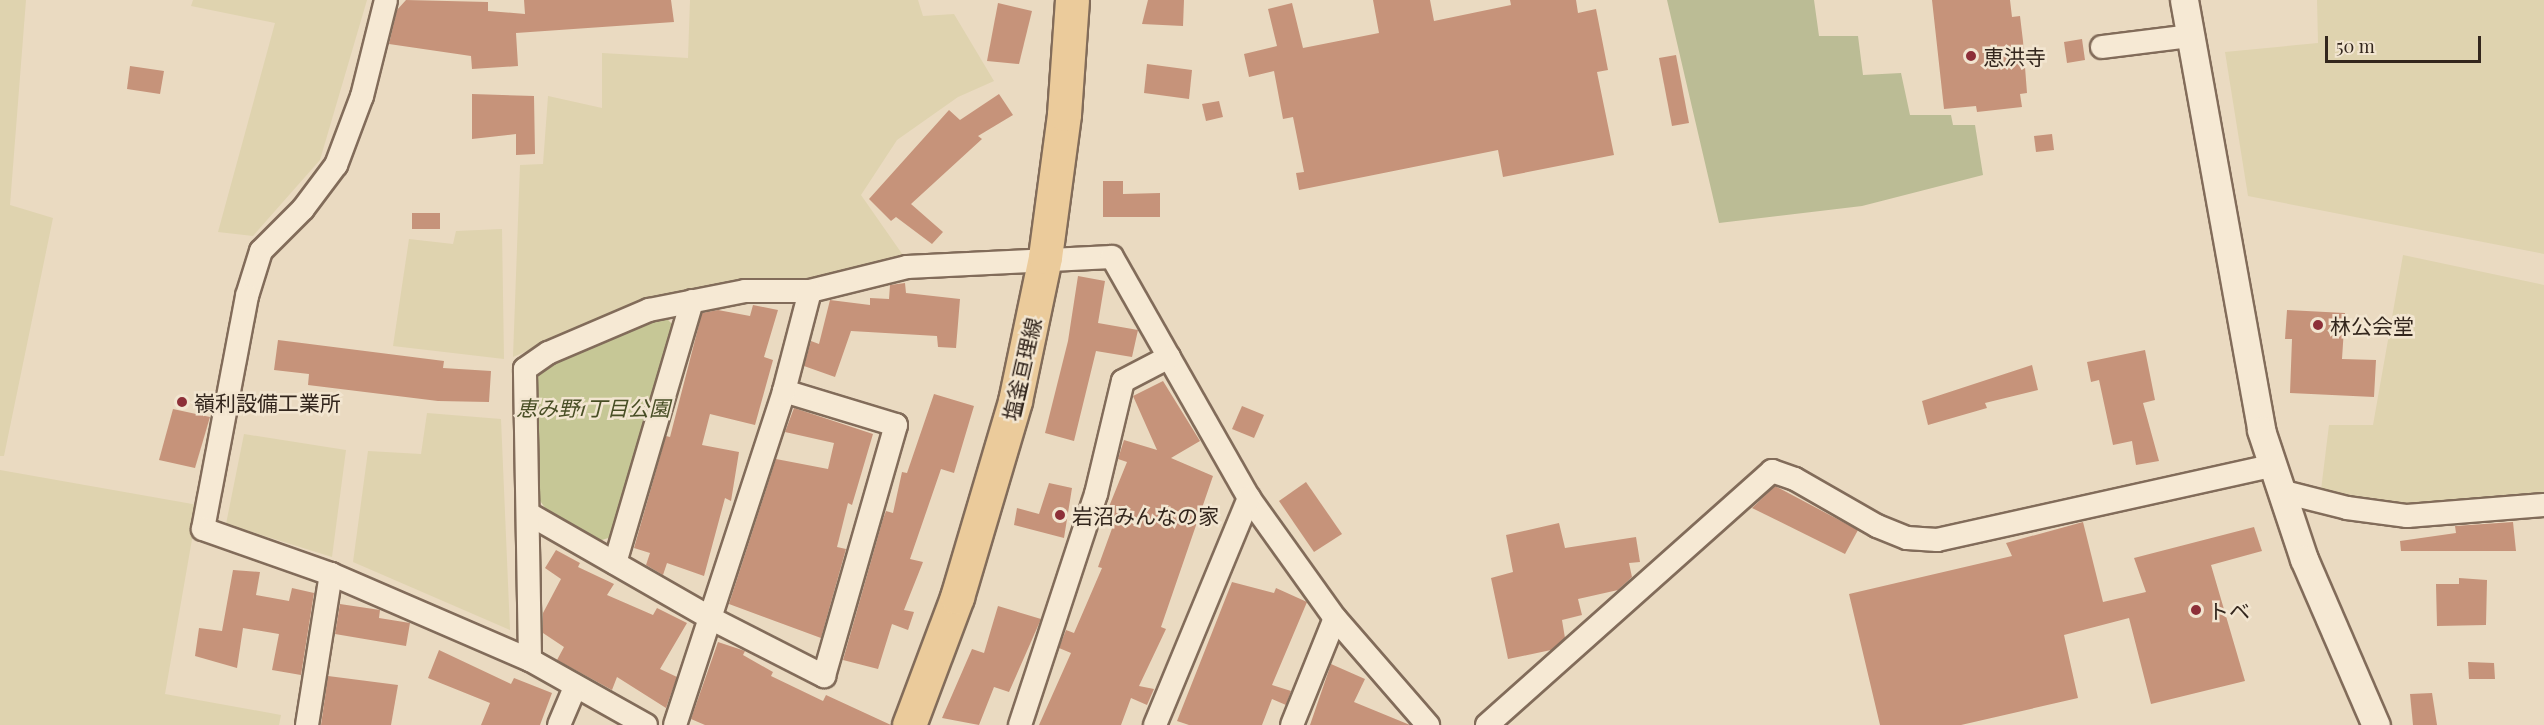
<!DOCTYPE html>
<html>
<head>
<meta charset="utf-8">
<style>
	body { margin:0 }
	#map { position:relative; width:2544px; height:725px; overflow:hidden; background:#eadac1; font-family:"Playfair Display","Noto Sans JP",serif }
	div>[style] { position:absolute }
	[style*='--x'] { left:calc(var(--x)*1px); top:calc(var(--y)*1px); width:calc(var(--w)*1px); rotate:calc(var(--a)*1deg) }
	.farmland>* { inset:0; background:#dfd3af }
	.green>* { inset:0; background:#c6c796 }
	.cemetery>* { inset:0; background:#bbbc95 }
	.building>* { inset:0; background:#c6937a }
	.roads { filter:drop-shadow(2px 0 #826c5a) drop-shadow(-2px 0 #826c5a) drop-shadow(0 2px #826c5a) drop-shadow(0 -2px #826c5a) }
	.minor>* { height:22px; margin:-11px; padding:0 11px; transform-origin:11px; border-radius:11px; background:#f6e9d4 }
	.tertiary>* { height:27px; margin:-13.5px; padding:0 13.5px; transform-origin:13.5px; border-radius:13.5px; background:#f6e9d4 }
	.primary>* { height:33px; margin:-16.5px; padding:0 16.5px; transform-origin:16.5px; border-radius:16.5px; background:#ebcb9b }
	.dots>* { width:16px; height:16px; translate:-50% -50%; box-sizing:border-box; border:3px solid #f2e5d0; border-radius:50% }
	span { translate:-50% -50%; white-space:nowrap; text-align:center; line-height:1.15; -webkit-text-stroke:5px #f2e5d0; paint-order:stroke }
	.poi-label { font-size:21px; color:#33261d }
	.left { translate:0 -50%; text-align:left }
	.street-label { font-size:21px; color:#33261d }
	.park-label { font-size:21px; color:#484e25; font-style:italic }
	.scale { position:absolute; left:2325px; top:36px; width:156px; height:27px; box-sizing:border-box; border:3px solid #33261d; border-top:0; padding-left:8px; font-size:18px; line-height:21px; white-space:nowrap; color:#33261d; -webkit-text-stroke:4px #f2e5d0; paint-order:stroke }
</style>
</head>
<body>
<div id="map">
	<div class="farmland">
		<div style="clip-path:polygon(0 0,26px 0,10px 205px,53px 218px,4px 456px,0 456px)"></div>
		<div style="clip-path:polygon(193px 0,367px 0,320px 160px,253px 236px,218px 232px,275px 23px,191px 6px)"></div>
		<div style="clip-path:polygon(690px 0,918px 0,923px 16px,954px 14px,994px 81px,958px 97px,897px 140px,861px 195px,905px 258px,811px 278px,691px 290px,637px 304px,513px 357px,520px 165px,543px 164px,548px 96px,602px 108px,602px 53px,688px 58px)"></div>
		<div style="clip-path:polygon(2317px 0,2544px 0,2544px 254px,2248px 196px,2225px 52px,2318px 43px)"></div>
		<div style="clip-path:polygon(502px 229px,504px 359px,393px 346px,409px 239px,453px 244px,456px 231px)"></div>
		<div style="clip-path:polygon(2403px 255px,2544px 285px,2544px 492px,2412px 506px,2321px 490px,2329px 425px,2373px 425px)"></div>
		<div style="clip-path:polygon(427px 413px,501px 419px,510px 630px,353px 562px,368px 451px,421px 454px)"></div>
		<div style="clip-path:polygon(244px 434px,346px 450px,332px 557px,226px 524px)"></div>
		<div style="clip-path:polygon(0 470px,198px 505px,165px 694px,281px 715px,279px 725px,0 725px)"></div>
	</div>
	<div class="green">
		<div style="clip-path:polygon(665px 317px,673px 325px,615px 536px,595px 542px,548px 512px,538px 498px,537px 373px,593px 343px)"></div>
	</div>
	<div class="cemetery">
		<div style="clip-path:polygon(1667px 0,1814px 0,1819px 36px,1858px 36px,1863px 75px,1901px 73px,1910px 115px,1951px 115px,1953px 125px,1975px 125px,1983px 175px,1862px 206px,1719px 223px)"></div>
	</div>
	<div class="building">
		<div style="clip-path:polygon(406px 0,488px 2px,488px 11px,525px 14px,524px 0,671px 0,674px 22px,516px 33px,518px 66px,472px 69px,471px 56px,389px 44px,397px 10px)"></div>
		<div style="clip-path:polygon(1148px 0,1184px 0,1183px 26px,1142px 24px)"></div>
		<div style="clip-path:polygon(1373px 0,1430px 0,1434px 21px,1511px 5px,1510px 0,1576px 0,1578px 13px,1596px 9px,1608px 70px,1597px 72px,1614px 155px,1503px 177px,1498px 150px,1299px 190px,1296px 173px,1304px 172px,1293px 117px,1283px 119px,1274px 71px,1249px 77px,1244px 54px,1277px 46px,1268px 9px,1292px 3px,1303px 48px,1379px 33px)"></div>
		<div style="clip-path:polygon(1932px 0,2010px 0,2012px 17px,2020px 16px,2023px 41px,2027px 93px,2020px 94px,2022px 107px,1977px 112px,1976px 106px,1944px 109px)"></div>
		<div style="clip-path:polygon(998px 3px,1032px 11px,1019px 64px,987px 61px)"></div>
		<div style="clip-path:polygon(2082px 39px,2085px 60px,2067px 63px,2064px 42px)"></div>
		<div style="clip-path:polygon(1676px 55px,1689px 123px,1672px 126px,1659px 58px)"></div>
		<div style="clip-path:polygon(1147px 64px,1192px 70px,1189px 99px,1144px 93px)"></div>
		<div style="clip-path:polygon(130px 66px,164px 71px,160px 94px,127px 89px)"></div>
		<div style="clip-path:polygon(472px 94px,534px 96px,535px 154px,516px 155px,516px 134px,472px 139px)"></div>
		<div style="clip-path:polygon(999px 94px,1013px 115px,978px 136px,982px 139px,911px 204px,943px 232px,932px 244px,896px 217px,891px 221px,869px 199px,949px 110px,960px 120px)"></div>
		<div style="clip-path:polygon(1219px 101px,1223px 117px,1206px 121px,1202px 104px)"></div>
		<div style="clip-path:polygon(2052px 134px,2054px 150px,2036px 152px,2034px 136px)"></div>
		<div style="clip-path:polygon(1103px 181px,1123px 181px,1123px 194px,1160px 193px,1160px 217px,1103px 217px)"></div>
		<div style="clip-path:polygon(412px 213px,440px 213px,440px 229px,412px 229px)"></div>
		<div style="clip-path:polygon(1078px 276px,1105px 281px,1098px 323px,1138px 330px,1132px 357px,1096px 351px,1074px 441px,1045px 433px,1068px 341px)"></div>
		<div style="clip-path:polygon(905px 283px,906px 293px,960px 299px,956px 348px,938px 347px,937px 336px,851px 331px,835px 377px,804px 366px,811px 341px,819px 344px,830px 300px,870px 305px,870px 298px,889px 299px,890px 285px)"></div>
		<div style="clip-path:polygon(753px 305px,778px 310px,764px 357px,773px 360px,755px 425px,710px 414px,702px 445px,739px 452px,731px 501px,725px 498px,704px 576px,667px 563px,663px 575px,646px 565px,650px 553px,634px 548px,666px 436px,670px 437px,702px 313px,718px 310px,750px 316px)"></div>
		<div style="clip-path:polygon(2287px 310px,2345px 313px,2342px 359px,2376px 360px,2374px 397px,2290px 393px,2292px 339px,2285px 339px)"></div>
		<div style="clip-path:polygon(278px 340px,444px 361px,443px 368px,491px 371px,489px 402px,438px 401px,308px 385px,309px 374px,274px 370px)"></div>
		<div style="clip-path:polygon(2145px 350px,2155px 400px,2143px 403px,2159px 461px,2136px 465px,2132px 441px,2113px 445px,2099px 380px,2091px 382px,2087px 362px)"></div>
		<div style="clip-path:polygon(2032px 365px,2038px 390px,1985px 403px,1987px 408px,1928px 425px,1922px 401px)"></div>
		<div style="clip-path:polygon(1163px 381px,1200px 441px,1171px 458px,1213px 476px,1161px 627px,1166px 629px,1139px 686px,1154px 689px,1147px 705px,1131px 698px,1121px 725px,1039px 725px,1071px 653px,1059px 648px,1066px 630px,1074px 633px,1102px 568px,1098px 567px,1114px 523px,1104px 519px,1127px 462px,1118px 459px,1124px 440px,1157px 450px,1133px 396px)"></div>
		<div style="clip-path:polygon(934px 394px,974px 406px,954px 473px,941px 469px,910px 559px,923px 562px,904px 610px,914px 612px,908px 630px,892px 624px,878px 669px,843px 660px,883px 519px,886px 511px,893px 513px,902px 472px,907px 473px)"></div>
		<div style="clip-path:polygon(1242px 406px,1264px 415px,1254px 438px,1232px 429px)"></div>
		<div style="clip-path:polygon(794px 408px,873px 434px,852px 505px,848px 503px,837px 547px,846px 549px,821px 638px,729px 604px,776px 459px,828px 469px,834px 443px,785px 432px)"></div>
		<div style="clip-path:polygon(173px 409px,210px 417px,195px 468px,159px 460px)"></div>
		<div style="clip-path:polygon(1306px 482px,1342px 534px,1314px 552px,1279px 501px)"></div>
		<div style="clip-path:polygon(1049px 483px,1072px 488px,1064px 538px,1014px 525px,1017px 508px,1039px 514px)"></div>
		<div style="clip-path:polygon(1775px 486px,1858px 530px,1845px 554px,1752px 508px)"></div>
		<div style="clip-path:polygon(2083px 522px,2103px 602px,2146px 592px,2134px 558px,2254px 527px,2262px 551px,2211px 565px,2245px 681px,2151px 704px,2129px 618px,2064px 635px,2078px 698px,1961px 725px,1880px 725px,1849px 594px,2012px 556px,2006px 543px)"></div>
		<div style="clip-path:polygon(2513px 522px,2516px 551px,2401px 551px,2400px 541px,2456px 533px,2455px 526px)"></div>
		<div style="clip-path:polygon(1559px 523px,1565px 548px,1636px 537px,1640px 562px,1629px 563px,1632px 577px,1618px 590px,1578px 599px,1582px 615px,1562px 620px,1565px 638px,1551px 650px,1508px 659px,1491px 578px,1513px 572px,1506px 535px)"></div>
		<div style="clip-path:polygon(556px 550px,580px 563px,578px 567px,614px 584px,607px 595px,653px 615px,657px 608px,687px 623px,660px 669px,677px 677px,666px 708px,617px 677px,612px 690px,557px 660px,564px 647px,543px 633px,543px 613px,561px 579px,545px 568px)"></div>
		<div style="clip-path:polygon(233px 570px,260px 572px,256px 595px,289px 601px,292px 588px,314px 593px,301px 675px,272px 670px,279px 634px,243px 628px,237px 668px,195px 656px,199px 628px,222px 631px)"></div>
		<div style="clip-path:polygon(2459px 578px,2487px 580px,2486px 625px,2437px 626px,2436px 584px,2459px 584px)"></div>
		<div style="clip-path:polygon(1232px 582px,1274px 593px,1276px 588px,1307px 602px,1272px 685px,1291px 691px,1286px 705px,1272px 699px,1262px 725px,1189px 725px,1177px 721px)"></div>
		<div style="clip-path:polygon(340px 604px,380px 610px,379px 618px,410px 623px,406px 646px,335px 634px)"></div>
		<div style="clip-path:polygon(998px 606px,1041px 619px,1009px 692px,994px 687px,979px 725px,942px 718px,972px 649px,984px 653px)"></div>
		<div style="clip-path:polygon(718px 642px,745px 651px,743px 655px,773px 672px,771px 676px,823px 701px,826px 695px,891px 725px,705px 725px,691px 719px)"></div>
		<div style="clip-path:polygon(439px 650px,511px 684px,514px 678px,552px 693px,540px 725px,481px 725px,490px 703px,428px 678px)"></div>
		<div style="clip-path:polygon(2468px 662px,2494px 663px,2495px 679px,2469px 679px)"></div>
		<div style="clip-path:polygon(1331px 664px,1365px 679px,1354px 702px,1410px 725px,1310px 725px)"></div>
		<div style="clip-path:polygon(328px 676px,398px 685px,391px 725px,321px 725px)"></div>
		<div style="clip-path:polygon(2432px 693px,2437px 725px,2413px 725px,2410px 694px)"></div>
	</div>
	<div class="roads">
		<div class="minor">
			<div style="--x:386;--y:0;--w:99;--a:104"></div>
			<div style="--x:362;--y:96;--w:74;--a:110.6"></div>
			<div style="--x:336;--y:165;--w:55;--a:126.9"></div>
			<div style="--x:303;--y:209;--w:59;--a:135"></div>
			<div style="--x:261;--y:251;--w:47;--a:107.3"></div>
			<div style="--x:247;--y:296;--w:237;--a:100.7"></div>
			<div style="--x:203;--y:529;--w:136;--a:19.4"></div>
			<div style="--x:331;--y:574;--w:217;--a:23.4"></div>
			<div style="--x:530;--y:660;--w:133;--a:29.3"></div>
			<div style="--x:2102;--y:47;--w:89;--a:-7.1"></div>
			<div style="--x:2280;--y:491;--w:69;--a:14.2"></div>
			<div style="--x:2347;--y:508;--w:61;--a:7.6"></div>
			<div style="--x:2407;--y:516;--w:137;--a:-4.6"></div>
			<div style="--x:529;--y:514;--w:211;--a:29.8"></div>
			<div style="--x:712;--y:619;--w:126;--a:27"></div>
			<div style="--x:824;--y:676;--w:261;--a:-74"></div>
			<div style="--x:896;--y:425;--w:117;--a:-163.1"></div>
			<div style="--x:615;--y:563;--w:273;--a:-73.6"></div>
			<div style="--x:530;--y:660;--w:291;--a:-91"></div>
			<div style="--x:525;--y:369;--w:28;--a:-35"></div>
			<div style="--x:548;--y:353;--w:110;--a:-23.1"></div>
			<div style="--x:649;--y:310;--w:98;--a:-11.2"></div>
			<div style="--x:745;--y:291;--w:65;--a:0"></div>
			<div style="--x:810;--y:291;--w:100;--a:-13.9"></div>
			<div style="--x:907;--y:267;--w:205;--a:-2.8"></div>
			<div style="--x:1112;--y:257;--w:277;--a:60.4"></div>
			<div style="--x:1249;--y:498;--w:148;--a:54.4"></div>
			<div style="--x:1335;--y:618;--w:142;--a:49"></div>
			<div style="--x:307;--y:725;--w:153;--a:-81"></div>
			<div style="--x:559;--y:725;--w:39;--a:-67"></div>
			<div style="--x:675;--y:725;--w:351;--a:-71.9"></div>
			<div style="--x:784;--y:391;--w:103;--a:-75.4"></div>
			<div style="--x:1020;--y:725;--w:243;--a:-71.8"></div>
			<div style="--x:1096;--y:494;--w:116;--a:-76.6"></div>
			<div style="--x:1123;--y:381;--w:52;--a:-27.6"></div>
			<div style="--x:1155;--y:725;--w:246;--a:-67.5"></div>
			<div style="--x:1292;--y:725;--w:115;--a:-68.1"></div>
			<div style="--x:1487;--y:725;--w:382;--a:-41.7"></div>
			<div style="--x:1772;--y:471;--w:24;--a:19"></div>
			<div style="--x:1795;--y:479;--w:95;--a:29.8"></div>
			<div style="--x:1877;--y:526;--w:32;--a:22"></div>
			<div style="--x:1907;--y:538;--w:30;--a:4"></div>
			<div style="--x:1937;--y:540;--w:343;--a:-12.5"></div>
		</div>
		<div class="tertiary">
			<div style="--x:2184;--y:0;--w:437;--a:79.8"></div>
			<div style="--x:2261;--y:430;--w:136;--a:71.6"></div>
			<div style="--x:2304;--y:559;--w:181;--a:66.6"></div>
		</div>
		<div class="primary">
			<div style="--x:909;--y:725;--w:137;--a:-69.4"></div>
			<div style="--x:957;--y:597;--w:204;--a:-73.5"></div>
			<div style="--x:1015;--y:401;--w:147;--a:-78.2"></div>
			<div style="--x:1045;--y:257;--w:144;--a:-82.4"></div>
			<div style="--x:1064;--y:114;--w:114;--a:-86"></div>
		</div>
	</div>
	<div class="dots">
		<div style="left:1971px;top:56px;background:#8d2f38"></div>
		<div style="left:2318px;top:325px;background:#8d2f38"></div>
		<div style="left:182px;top:402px;background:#8d2f38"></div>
		<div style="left:1060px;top:515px;background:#8d2f38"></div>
		<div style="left:2196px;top:610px;background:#8d2f38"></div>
	</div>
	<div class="poi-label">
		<span class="left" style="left:1983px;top:56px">恵洪寺</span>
		<span class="left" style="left:2330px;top:325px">林公会堂</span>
		<span class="left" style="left:194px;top:402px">嶺利設備工業所</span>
		<span class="left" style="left:1072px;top:515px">岩沼みんなの家</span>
		<span class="left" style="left:2208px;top:610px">トベ</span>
	</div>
	<div class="street-label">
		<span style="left:1021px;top:369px;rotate:-77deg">塩釜亘理線</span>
	</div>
	<div class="park-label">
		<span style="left:593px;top:407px">恵み野1丁目公園</span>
	</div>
	<div class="scale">50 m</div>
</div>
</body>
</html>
